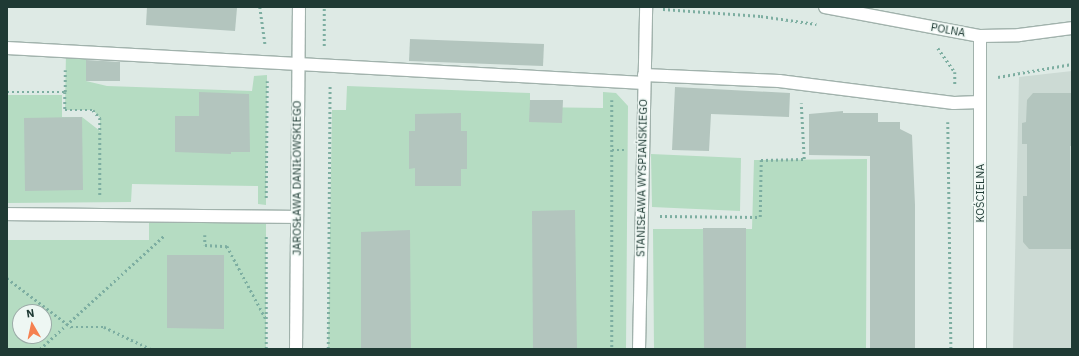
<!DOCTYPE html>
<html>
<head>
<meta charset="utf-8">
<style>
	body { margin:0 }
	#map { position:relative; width:1079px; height:356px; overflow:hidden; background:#deeae5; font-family:"IBM Plex Sans",sans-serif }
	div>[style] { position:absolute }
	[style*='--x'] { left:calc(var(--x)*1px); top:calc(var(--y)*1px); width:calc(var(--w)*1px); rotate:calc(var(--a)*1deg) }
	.built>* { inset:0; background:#ccdad4 }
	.green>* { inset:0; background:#b5dcc2 }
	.building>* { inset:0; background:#b3c5be }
	.path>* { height:2.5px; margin-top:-1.25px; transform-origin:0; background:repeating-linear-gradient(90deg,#7daea1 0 2px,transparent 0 5px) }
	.roads { filter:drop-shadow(1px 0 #a1b2ac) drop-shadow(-1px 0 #a1b2ac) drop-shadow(0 1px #a1b2ac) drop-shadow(0 -1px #a1b2ac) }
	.minor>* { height:12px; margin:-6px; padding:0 6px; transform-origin:6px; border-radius:6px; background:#fff }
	span { translate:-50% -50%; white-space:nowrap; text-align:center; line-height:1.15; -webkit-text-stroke:3px #eef7f3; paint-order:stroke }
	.street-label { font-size:11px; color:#1f3a34 }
	.frame { position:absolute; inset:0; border:8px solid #1f3a34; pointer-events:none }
	.north { position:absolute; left:12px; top:304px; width:40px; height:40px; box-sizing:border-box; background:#eef7f3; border:1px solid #9baba7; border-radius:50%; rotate:351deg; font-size:11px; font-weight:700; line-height:16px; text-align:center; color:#1f3a34 }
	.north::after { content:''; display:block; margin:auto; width:14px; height:18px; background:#f58150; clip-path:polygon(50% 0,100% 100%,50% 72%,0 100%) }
</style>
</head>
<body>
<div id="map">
	<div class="built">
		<div style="clip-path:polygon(1072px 71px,1072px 349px,1013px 349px,1019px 77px)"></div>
	</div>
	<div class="green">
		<div style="clip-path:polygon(66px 51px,87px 52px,86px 81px,107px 86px,252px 91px,254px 76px,267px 75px,266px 205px,258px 204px,258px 186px,132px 184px,131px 202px,7px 203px,7px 95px,62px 95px,62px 117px,82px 117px,100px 131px,100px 118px,93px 110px,65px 110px)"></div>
		<div style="clip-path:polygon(347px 86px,530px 93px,530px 107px,603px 108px,603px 92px,616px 93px,628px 106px,626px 349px,328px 349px,332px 110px,346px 110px)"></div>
		<div style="clip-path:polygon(651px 154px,741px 158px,740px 211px,652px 207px)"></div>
		<div style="clip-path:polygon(867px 159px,866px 349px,654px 349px,653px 229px,752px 229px,754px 160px)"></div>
		<div style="clip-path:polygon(evenodd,205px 216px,266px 217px,266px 349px,7px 349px,7px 240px,149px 240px,149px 223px,179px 222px,205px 216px,20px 312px,44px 312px,44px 336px,20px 336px,20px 312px)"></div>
	</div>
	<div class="building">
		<div style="clip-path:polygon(147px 7px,237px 8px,235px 31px,146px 25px)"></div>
		<div style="clip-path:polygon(410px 39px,544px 44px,543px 66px,409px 61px)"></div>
		<div style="clip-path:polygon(86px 60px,120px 62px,120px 81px,86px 81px)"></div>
		<div style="clip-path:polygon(675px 87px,790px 93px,789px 117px,711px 114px,709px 151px,672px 150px)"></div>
		<div style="clip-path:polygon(199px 92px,249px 94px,250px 152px,231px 152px,231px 154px,175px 152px,175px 116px,199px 116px)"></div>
		<div style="clip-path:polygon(1033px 93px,1072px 93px,1072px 146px,1070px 146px,1072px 249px,1029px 249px,1023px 242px,1023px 196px,1027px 196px,1027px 144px,1022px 144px,1022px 123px,1026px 122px,1027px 100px)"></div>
		<div style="clip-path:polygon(530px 100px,563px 100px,562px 123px,529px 122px)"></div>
		<div style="clip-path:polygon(843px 111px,843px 113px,878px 113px,878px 122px,900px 122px,900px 129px,912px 135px,915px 205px,915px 349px,870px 349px,870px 156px,809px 155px,809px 114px)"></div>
		<div style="clip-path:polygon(461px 113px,461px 131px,467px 131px,467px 169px,461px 169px,461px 186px,415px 186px,415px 168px,409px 169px,409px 131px,415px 131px,415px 114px)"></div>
		<div style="clip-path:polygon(82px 117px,83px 190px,25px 191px,24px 118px)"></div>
		<div style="clip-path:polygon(575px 210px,577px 349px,533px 349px,532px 211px)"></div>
		<div style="clip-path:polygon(703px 228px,746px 228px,746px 349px,704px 349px)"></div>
		<div style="clip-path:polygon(410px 230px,411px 349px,361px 349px,361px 232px)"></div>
		<div style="clip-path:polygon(167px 255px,224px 255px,224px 329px,167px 328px)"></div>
	</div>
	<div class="path">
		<div style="--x:260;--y:7;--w:37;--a:82"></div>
		<div style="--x:663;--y:9;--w:98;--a:4.1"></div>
		<div style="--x:761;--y:16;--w:56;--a:8.3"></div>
		<div style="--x:324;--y:46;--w:39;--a:-90"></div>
		<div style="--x:938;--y:48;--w:29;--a:55"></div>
		<div style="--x:955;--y:72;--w:12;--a:90"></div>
		<div style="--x:998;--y:77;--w:75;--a:-10"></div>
		<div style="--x:7;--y:92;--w:58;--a:0"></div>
		<div style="--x:65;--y:92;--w:18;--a:90"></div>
		<div style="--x:65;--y:110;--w:28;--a:0"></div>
		<div style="--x:93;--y:110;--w:11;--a:49"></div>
		<div style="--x:100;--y:118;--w:78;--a:90"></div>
		<div style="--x:65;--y:92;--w:22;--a:-90"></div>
		<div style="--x:612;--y:100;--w:249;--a:90"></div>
		<div style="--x:948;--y:122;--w:227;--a:89.2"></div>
		<div style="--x:612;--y:150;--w:12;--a:0"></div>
		<div style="--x:266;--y:198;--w:117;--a:-89.5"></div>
		<div style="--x:660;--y:216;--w:100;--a:0.6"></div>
		<div style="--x:760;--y:217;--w:57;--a:-89"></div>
		<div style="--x:761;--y:160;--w:43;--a:-1.3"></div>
		<div style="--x:804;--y:159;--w:56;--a:-93.1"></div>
		<div style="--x:205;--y:235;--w:10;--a:90"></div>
		<div style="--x:205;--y:245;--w:22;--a:3"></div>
		<div style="--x:227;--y:246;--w:83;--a:61.9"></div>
		<div style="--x:7;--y:278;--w:81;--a:37.4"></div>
		<div style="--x:71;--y:327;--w:33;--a:0"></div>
		<div style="--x:104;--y:327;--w:52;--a:25.1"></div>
		<div style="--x:40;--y:349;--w:169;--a:-42.4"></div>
		<div style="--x:266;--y:349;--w:114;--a:-90"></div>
		<div style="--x:328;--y:349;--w:265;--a:-89.6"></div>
	</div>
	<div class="roads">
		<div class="minor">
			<div style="--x:825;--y:7;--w:158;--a:10.6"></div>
			<div style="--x:980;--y:36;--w:39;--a:-1"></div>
			<div style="--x:1019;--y:35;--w:53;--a:-7.5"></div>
			<div style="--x:7;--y:48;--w:638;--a:3.14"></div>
			<div style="--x:644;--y:75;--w:135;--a:2.5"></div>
			<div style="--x:779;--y:81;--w:176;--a:7.2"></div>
			<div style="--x:954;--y:103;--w:26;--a:-2"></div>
			<div style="--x:7;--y:214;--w:290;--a:0.6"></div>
			<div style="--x:296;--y:349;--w:342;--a:-89.5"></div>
			<div style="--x:639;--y:349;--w:342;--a:-88.8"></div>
			<div style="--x:980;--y:349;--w:313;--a:-90"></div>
		</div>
	</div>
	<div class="street-label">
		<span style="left:948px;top:30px;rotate:10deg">POLNA</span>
		<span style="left:297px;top:178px;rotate:-90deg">JAROSŁAWA DANIŁOWSKIEGO</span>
		<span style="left:642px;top:178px;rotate:-89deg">STANISŁAWA WYSPIAŃSKIEGO</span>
		<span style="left:980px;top:193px;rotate:-90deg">KOŚCIELNA</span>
	</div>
	<div class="frame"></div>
	<div class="north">N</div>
</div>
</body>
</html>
